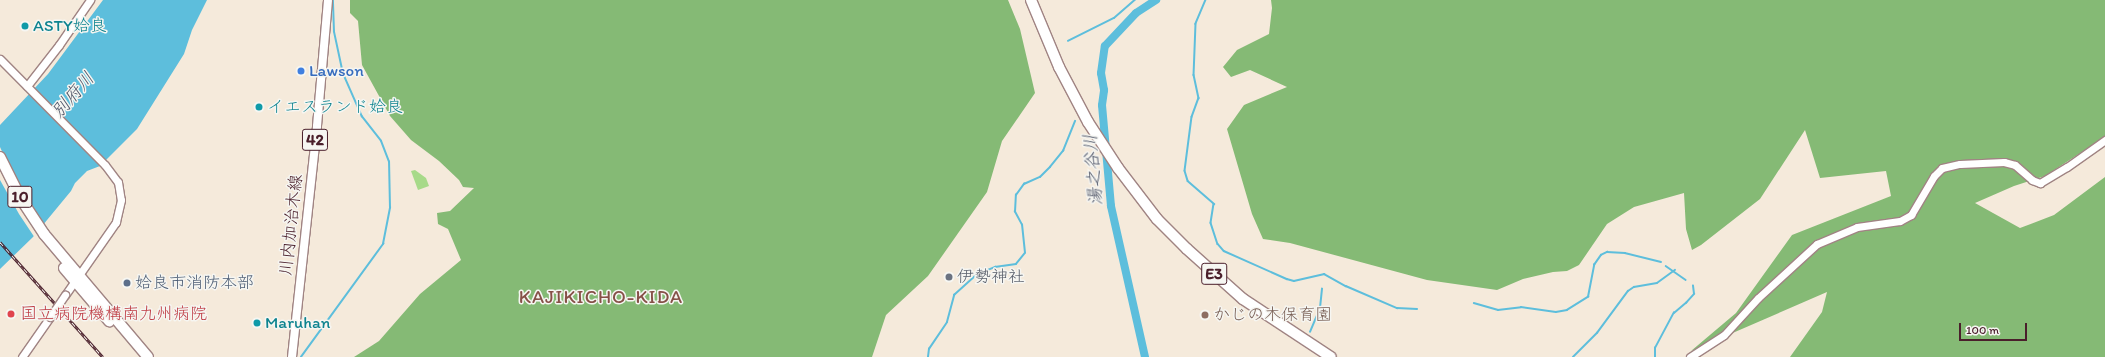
<!DOCTYPE html>
<html>
<head>
<meta charset="utf-8">
<style>
	body { margin:0 }
	#map { position:relative; width:2105px; height:357px; overflow:hidden; background:#f5eadb; font-family:Itim,"Klee One",sans-serif }
	div>[style] { position:absolute }
	[style*='--x'] { left:calc(var(--x)*1px); top:calc(var(--y)*1px); width:calc(var(--w)*1px); rotate:calc(var(--a)*1deg) }
	.green>* { inset:0; background:#a7da89 }
	.forest>* { inset:0; background:#85ba75 }
	.water>* { inset:0; background:#5dbedc }
	.pier>* { inset:0; background:#f5eadb }
	.stream>* { height:1.5px; margin:-0.75px; padding:0 0.75px; transform-origin:0.75px; border-radius:0.75px; background:#5dbedc }
	.river>* { height:8px; margin:-4px; padding:0 4px; transform-origin:4px; border-radius:4px; background:#5dbedc }
	.roads { filter:drop-shadow(1px 0 #a08483) drop-shadow(-1px 0 #a08483) drop-shadow(0 1px #a08483) drop-shadow(0 -1px #a08483) }
	.secondary>* { height:7px; margin:-3.5px; padding:0 3.5px; transform-origin:3.5px; border-radius:3.5px; background:#fff }
	.primary>* { height:8px; margin:-4px; padding:0 4px; transform-origin:4px; border-radius:4px; background:#fff }
	.highway>* { height:10px; margin:-5px; padding:0 5px; transform-origin:5px; border-radius:5px; background:#fff }
	.rail>* { height:3px; margin-top:-1.5px; transform-origin:0; background:repeating-linear-gradient(90deg,#f6f6f2 0 4.5px,#4a1f2b 0 9px); box-sizing:border-box; border-block:1px solid #4a1f2b }
	.bridges { filter:drop-shadow(1px 0 #a08483) drop-shadow(-1px 0 #a08483) drop-shadow(0 1px #a08483) drop-shadow(0 -1px #a08483) }
	.secondary-bridge>* { height:7px; margin:-3.5px; padding:0 3.5px; transform-origin:3.5px; border-radius:3.5px; background:#fff }
	.dots>* { width:11px; height:11px; translate:-50% -50%; box-sizing:border-box; border:2px solid #f6f6f2; border-radius:50% }
	span { translate:-50% -50%; white-space:nowrap; text-align:center; line-height:1.15; -webkit-text-stroke:3px #f6f6f2; paint-order:stroke }
	.shield-label span { padding:1px 3px; background:#f6f6f2; border:1px solid; border-radius:3px; -webkit-text-stroke-width:0 }
	.shield-label { font-size:16px; color:#4a1f2b; font-weight:700 }
	.culture-label { font-size:17px; color:#0d838f }
	.left { translate:0 -50%; text-align:left }
	.shop-label { font-size:17px; color:#366cbe }
	.street-label { font-size:17px; color:#4a1f2b }
	.worship-label { font-size:17px; color:#5b616d }
	.service-label { font-size:17px; color:#4e5e75 }
	.health-label { font-size:17px; color:#be3a42 }
	.education-label { font-size:17px; color:#785e54 }
	.water-label { font-size:18px; color:#515769; font-style:italic }
	.quarter-label { font-size:19px; color:#865047; letter-spacing:1px }
	.scale { position:absolute; left:1959px; top:323px; width:68px; height:18px; box-sizing:border-box; border:2px solid #4a1f2b; border-top:0; padding-left:5px; font-size:12px; line-height:14px; white-space:nowrap; color:#4a1f2b; -webkit-text-stroke:3px #f6f6f2; paint-order:stroke }
</style>
</head>
<body>
<div id="map">
	<div class="green">
		<div style="clip-path:polygon(415px 170px,426px 178px,429px 186px,418px 190px,411px 171px)"></div>
	</div>
	<div class="forest">
		<div style="clip-path:polygon(350px 0,1008px 0,1020px 29px,1035px 93px,1002px 141px,987px 192px,928px 276px,886px 315px,872px 357px,354px 357px,379px 341px,420px 294px,461px 260px,448px 229px,438px 224px,437px 213px,450px 211px,474px 188px,463px 187px,459px 180px,439px 161px,411px 140px,390px 116px,362px 65px,358px 21px,350px 13px)"></div>
		<div style="clip-path:polygon(1271px 0,2105px 0,2105px 137px,2045px 176px,2014px 186px,1975px 203px,2020px 228px,2054px 215px,2105px 177px,2105px 357px,1790px 357px,1822px 312px,1827px 292px,1691px 351px,1736px 313px,1792px 235px,1891px 196px,1886px 171px,1820px 178px,1805px 130px,1760px 199px,1701px 245px,1692px 250px,1686px 229px,1684px 193px,1634px 207px,1607px 224px,1579px 265px,1567px 271px,1553px 272px,1523px 279px,1497px 290px,1427px 280px,1290px 243px,1263px 239px,1252px 214px,1227px 129px,1244px 105px,1287px 87px,1250px 70px,1231px 77px,1223px 67px,1237px 50px,1269px 34px,1272px 8px)"></div>
	</div>
	<div class="water">
		<div style="clip-path:polygon(103px 0,207px 0,192px 30px,184px 54px,137px 129px,100px 166px,87px 171px,75px 183px,71px 191px,33px 237px,0 269px,0 125px,48px 74px)"></div>
	</div>
	<div class="pier">
		<div style="clip-path:polygon(0 147px,15px 180px,44px 227px,35px 238px,19px 214px,0 180px)"></div>
	</div>
	<div class="stream">
		<div style="--x:1206;--y:0;--w:26;--a:113"></div>
		<div style="--x:1196;--y:24;--w:51;--a:92.2"></div>
		<div style="--x:1194;--y:75;--w:24;--a:78"></div>
		<div style="--x:1199;--y:98;--w:20;--a:110"></div>
		<div style="--x:1192;--y:117;--w:54;--a:97.4"></div>
		<div style="--x:1185;--y:171;--w:10;--a:73"></div>
		<div style="--x:1188;--y:181;--w:35;--a:41"></div>
		<div style="--x:1214;--y:204;--w:19;--a:99"></div>
		<div style="--x:1211;--y:223;--w:22;--a:72"></div>
		<div style="--x:1218;--y:244;--w:9;--a:49"></div>
		<div style="--x:1224;--y:251;--w:69;--a:24"></div>
		<div style="--x:1287;--y:279;--w:7;--a:16"></div>
		<div style="--x:1294;--y:281;--w:31;--a:-13"></div>
		<div style="--x:1324;--y:274;--w:25;--a:29"></div>
		<div style="--x:1346;--y:286;--w:56;--a:23.3"></div>
		<div style="--x:1397;--y:308;--w:20;--a:3"></div>
		<div style="--x:1068;--y:41;--w:51;--a:-26.6"></div>
		<div style="--x:1114;--y:18;--w:28;--a:-41"></div>
		<div style="--x:1666;--y:266;--w:24;--a:35"></div>
		<div style="--x:1474;--y:303;--w:25;--a:16"></div>
		<div style="--x:1498;--y:310;--w:23;--a:-7"></div>
		<div style="--x:1521;--y:307;--w:35;--a:8"></div>
		<div style="--x:1556;--y:312;--w:11;--a:-10"></div>
		<div style="--x:1567;--y:310;--w:25;--a:-32"></div>
		<div style="--x:1588;--y:297;--w:33;--a:-79"></div>
		<div style="--x:1594;--y:265;--w:12;--a:-55"></div>
		<div style="--x:1601;--y:255;--w:7;--a:-27"></div>
		<div style="--x:1607;--y:252;--w:18;--a:3"></div>
		<div style="--x:1625;--y:253;--w:37;--a:14"></div>
		<div style="--x:1310;--y:332;--w:26;--a:-67"></div>
		<div style="--x:1320;--y:308;--w:19;--a:-84"></div>
		<div style="--x:301;--y:357;--w:140;--a:-54"></div>
		<div style="--x:383;--y:244;--w:37;--a:-79"></div>
		<div style="--x:390;--y:208;--w:46;--a:-91.2"></div>
		<div style="--x:389;--y:162;--w:22;--a:-111"></div>
		<div style="--x:381;--y:141;--w:31;--a:-128"></div>
		<div style="--x:362;--y:117;--w:47;--a:-113.8"></div>
		<div style="--x:343;--y:74;--w:43;--a:-102.1"></div>
		<div style="--x:334;--y:32;--w:32;--a:-92"></div>
		<div style="--x:928;--y:357;--w:8;--a:-83"></div>
		<div style="--x:929;--y:349;--w:32;--a:-56"></div>
		<div style="--x:947;--y:322;--w:28;--a:-75"></div>
		<div style="--x:954;--y:295;--w:30;--a:-42"></div>
		<div style="--x:976;--y:275;--w:21;--a:-23"></div>
		<div style="--x:995;--y:267;--w:21;--a:-8"></div>
		<div style="--x:1016;--y:264;--w:14;--a:-51"></div>
		<div style="--x:1025;--y:253;--w:28;--a:-96"></div>
		<div style="--x:1022;--y:225;--w:15;--a:-118"></div>
		<div style="--x:1015;--y:212;--w:17;--a:-87"></div>
		<div style="--x:1016;--y:195;--w:14;--a:-54"></div>
		<div style="--x:1024;--y:184;--w:17;--a:-24"></div>
		<div style="--x:1040;--y:177;--w:14;--a:-45"></div>
		<div style="--x:1050;--y:167;--w:21;--a:-51"></div>
		<div style="--x:1063;--y:151;--w:32;--a:-68"></div>
		<div style="--x:1573;--y:357;--w:34;--a:-45"></div>
		<div style="--x:1597;--y:333;--w:52;--a:-53.6"></div>
		<div style="--x:1628;--y:291;--w:7;--a:-34"></div>
		<div style="--x:1634;--y:287;--w:23;--a:-10"></div>
		<div style="--x:1657;--y:283;--w:22;--a:-36"></div>
		<div style="--x:1655;--y:357;--w:9;--a:-90"></div>
		<div style="--x:1655;--y:348;--w:40;--a:-62"></div>
		<div style="--x:1674;--y:313;--w:16;--a:-40"></div>
		<div style="--x:1686;--y:303;--w:12;--a:-48"></div>
		<div style="--x:1694;--y:294;--w:8;--a:-97"></div>
	</div>
	<div class="river">
		<div style="--x:1145;--y:357;--w:155;--a:-102.7"></div>
		<div style="--x:1111;--y:206;--w:101;--a:-95.1"></div>
		<div style="--x:1102;--y:105;--w:15;--a:-82"></div>
		<div style="--x:1104;--y:90;--w:17;--a:-100"></div>
		<div style="--x:1101;--y:73;--w:27;--a:-82"></div>
		<div style="--x:1105;--y:46;--w:45;--a:-46.8"></div>
		<div style="--x:1136;--y:13;--w:24;--a:-33"></div>
	</div>
	<div class="roads">
		<div class="secondary">
			<div style="--x:0;--y:59;--w:149;--a:45.3"></div>
			<div style="--x:105;--y:165;--w:21;--a:53"></div>
			<div style="--x:118;--y:182;--w:18;--a:81"></div>
			<div style="--x:121;--y:200;--w:23;--a:103"></div>
			<div style="--x:116;--y:222;--w:89;--a:124.9"></div>
			<div style="--x:27;--y:86;--w:52;--a:-52"></div>
			<div style="--x:59;--y:45;--w:55;--a:-55.4"></div>
			<div style="--x:22;--y:357;--w:49;--a:-55"></div>
			<div style="--x:1690;--y:357;--w:40;--a:-32.9"></div>
			<div style="--x:1724;--y:335;--w:50;--a:-47.4"></div>
			<div style="--x:1758;--y:298;--w:80;--a:-42.5"></div>
			<div style="--x:1817;--y:244;--w:43;--a:-23"></div>
			<div style="--x:1857;--y:227;--w:43;--a:-7.9"></div>
			<div style="--x:1900;--y:221;--w:13;--a:-29"></div>
			<div style="--x:1911;--y:215;--w:45;--a:-59.5"></div>
			<div style="--x:1934;--y:176;--w:11;--a:-45"></div>
			<div style="--x:1942;--y:168;--w:18;--a:-13"></div>
			<div style="--x:1960;--y:164;--w:44;--a:-2.6"></div>
			<div style="--x:2004;--y:162;--w:11;--a:15"></div>
			<div style="--x:2015;--y:165;--w:23;--a:41"></div>
			<div style="--x:2032;--y:180;--w:9;--a:21"></div>
			<div style="--x:2040;--y:183;--w:31;--a:-31"></div>
			<div style="--x:2067;--y:167;--w:47;--a:-35.4"></div>
		</div>
		<div class="primary">
			<div style="--x:292;--y:357;--w:232;--a:-83.8"></div>
			<div style="--x:317;--y:126;--w:126;--a:-85"></div>
		</div>
		<div class="highway">
			<div style="--x:1031;--y:0;--w:73;--a:67.3"></div>
			<div style="--x:1059;--y:67;--w:62;--a:62.2"></div>
			<div style="--x:1088;--y:122;--w:55;--a:56.9"></div>
			<div style="--x:1118;--y:168;--w:64;--a:52.6"></div>
			<div style="--x:1157;--y:219;--w:42;--a:45"></div>
			<div style="--x:1187;--y:249;--w:75;--a:41.8"></div>
			<div style="--x:1243;--y:299;--w:105;--a:33.4"></div>
			<div style="--x:0;--y:157;--w:47;--a:63.4"></div>
			<div style="--x:21;--y:199;--w:42;--a:56.7"></div>
			<div style="--x:44;--y:234;--w:161;--a:49.8"></div>
			<div style="--x:64;--y:268;--w:70;--a:49.7"></div>
		</div>
	</div>
	<div class="rail">
		<div style="--x:0;--y:242;--w:154;--a:48.2"></div>
	</div>
	<div class="bridges">
		<div class="secondary-bridge">
			<div style="--x:50;--y:317;--w:27;--a:-56"></div>
		</div>
	</div>
	<div class="dots">
		<div style="left:25px;top:26px;background:#0f9aa8"></div>
		<div style="left:301px;top:71px;background:#3f7fe0"></div>
		<div style="left:259px;top:107px;background:#0f9aa8"></div>
		<div style="left:949px;top:277px;background:#6b7280"></div>
		<div style="left:127px;top:283px;background:#5c6f8a"></div>
		<div style="left:11px;top:314px;background:#e0444e"></div>
		<div style="left:1205px;top:315px;background:#8d6e63"></div>
		<div style="left:257px;top:323px;background:#0f9aa8"></div>
	</div>
	<div class="shield-label">
		<span style="left:315px;top:140px">42</span>
		<span style="left:20px;top:197px">10</span>
		<span style="left:1214px;top:274px">E3</span>
	</div>
	<div class="culture-label">
		<span class="left" style="left:33px;top:26px">ASTY姶良</span>
		<span class="left" style="left:267px;top:107px">イエスランド姶良</span>
		<span class="left" style="left:265px;top:323px">Maruhan</span>
	</div>
	<div class="shop-label">
		<span class="left" style="left:309px;top:71px">Lawson</span>
	</div>
	<div class="street-label">
		<span style="left:291px;top:225px;rotate:-84deg">川内加治木線</span>
	</div>
	<div class="worship-label">
		<span class="left" style="left:957px;top:277px">伊勢神社</span>
	</div>
	<div class="service-label">
		<span class="left" style="left:135px;top:283px">姶良市消防本部</span>
	</div>
	<div class="health-label">
		<span class="left" style="left:20px;top:314px">国立病院機構南九州病院</span>
	</div>
	<div class="education-label">
		<span class="left" style="left:1213px;top:315px">かじの木保育園</span>
	</div>
	<div class="water-label">
		<span style="left:73px;top:95px;rotate:-49deg">別府川</span>
		<span style="left:1093px;top:170px;rotate:-95deg">湯之谷川</span>
	</div>
	<div class="quarter-label">
		<span style="left:601px;top:297px">KAJIKICHO-KIDA</span>
	</div>
	<div class="scale">100 m</div>
</div>
</body>
</html>
